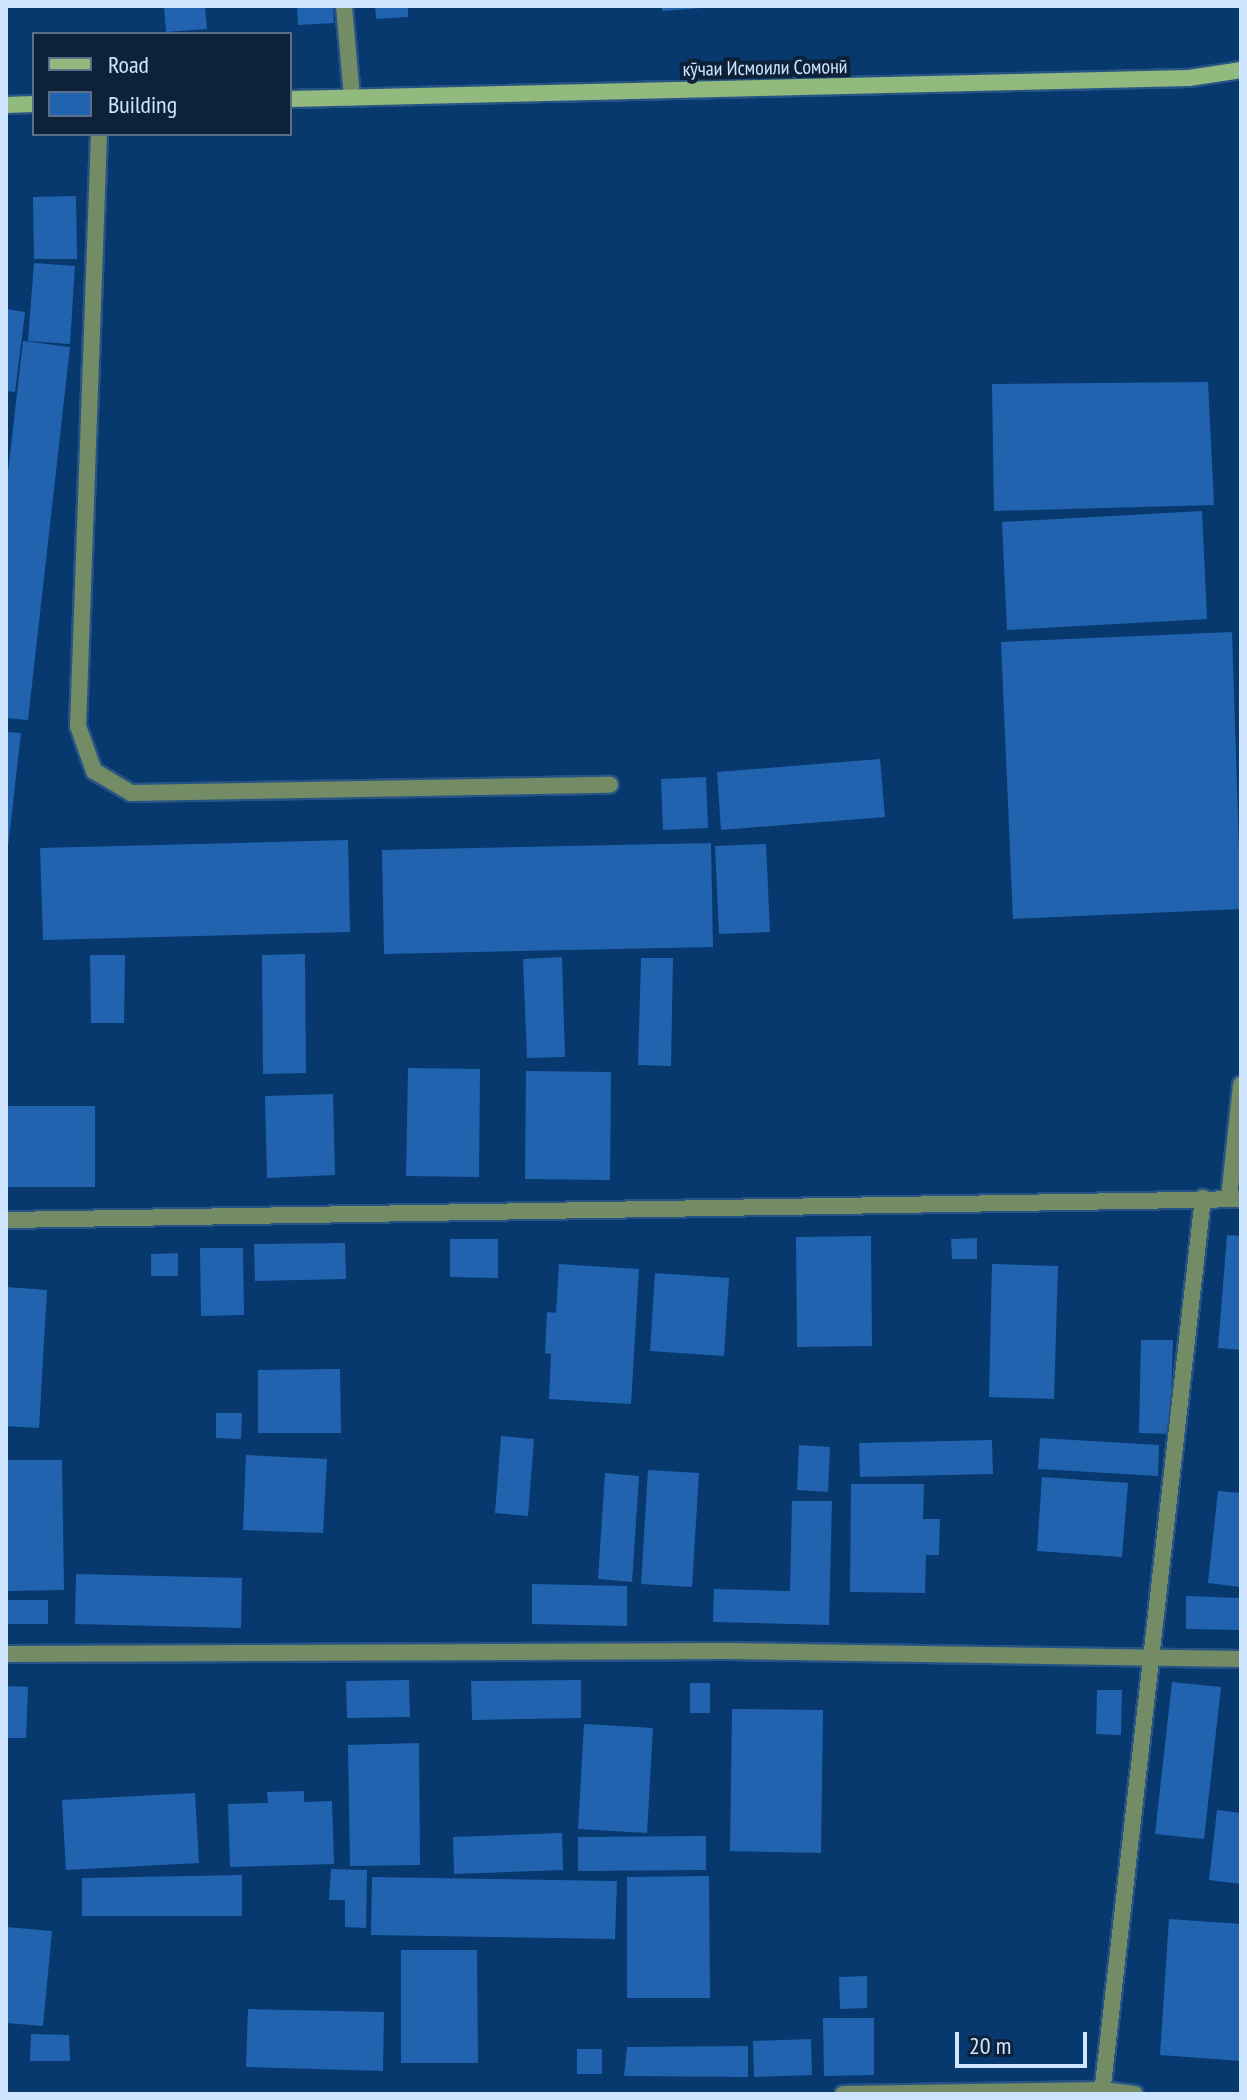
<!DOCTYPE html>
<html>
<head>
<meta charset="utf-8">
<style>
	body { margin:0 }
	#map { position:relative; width:1247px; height:2100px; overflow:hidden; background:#07386e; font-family:"PT Sans Narrow",sans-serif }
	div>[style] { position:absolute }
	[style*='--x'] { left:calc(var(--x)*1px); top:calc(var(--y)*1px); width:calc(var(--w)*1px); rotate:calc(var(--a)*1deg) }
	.building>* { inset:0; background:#2263b0 }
	.roads { filter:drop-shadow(2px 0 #275485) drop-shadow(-2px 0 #275485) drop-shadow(0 2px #275485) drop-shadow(0 -2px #275485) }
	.street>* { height:16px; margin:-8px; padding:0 8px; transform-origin:8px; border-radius:8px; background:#738c66 }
	.secondary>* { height:16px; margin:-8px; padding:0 8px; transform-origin:8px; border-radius:8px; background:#93ba7e }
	span { translate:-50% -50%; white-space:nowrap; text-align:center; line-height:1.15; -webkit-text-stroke:8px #0d2139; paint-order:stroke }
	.street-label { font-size:20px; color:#cfe4fe }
	.frame { position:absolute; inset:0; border:8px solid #cfe4fe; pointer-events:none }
	.legend { position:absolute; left:32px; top:32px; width:260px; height:104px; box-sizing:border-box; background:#0d2139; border:2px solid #5b6f88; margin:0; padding:10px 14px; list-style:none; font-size:24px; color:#cfe4fe }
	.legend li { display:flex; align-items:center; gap:16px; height:40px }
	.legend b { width:40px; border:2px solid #5b6f88 }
	.scale { position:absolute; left:955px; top:2032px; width:132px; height:36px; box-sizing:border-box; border:4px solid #cfe4fe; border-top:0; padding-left:10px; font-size:24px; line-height:28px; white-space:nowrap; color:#cfe4fe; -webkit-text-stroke:6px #0d2139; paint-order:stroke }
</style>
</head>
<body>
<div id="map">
	<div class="building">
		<div style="clip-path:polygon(164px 6px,205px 6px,207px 29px,166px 32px)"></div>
		<div style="clip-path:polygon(297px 6px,333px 6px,334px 23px,298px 25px)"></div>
		<div style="clip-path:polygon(375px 6px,408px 6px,408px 17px,376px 19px)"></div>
		<div style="clip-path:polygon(662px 6px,702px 6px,702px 8px,662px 11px)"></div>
		<div style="clip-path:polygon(76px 196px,77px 259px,34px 259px,33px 197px)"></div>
		<div style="clip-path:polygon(34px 263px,75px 266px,70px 344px,28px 341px)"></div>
		<div style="clip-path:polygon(6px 309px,25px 312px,15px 392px,6px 391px)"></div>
		<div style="clip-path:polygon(23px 341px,70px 347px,28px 720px,6px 718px,6px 490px)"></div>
		<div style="clip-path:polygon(1208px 382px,1214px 505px,994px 511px,992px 384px)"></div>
		<div style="clip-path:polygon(1202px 511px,1207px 619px,1007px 630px,1002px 522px)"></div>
		<div style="clip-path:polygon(1232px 632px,1241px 909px,1013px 919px,1001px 642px)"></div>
		<div style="clip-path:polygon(6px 732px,21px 733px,8px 847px,6px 847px)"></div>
		<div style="clip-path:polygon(880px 759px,885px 817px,721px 830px,717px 772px)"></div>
		<div style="clip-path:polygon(706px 777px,708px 828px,663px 830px,661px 779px)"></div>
		<div style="clip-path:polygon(348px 840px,350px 932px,43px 940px,40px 848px)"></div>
		<div style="clip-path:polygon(711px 843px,713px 947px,384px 954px,382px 850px)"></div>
		<div style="clip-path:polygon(766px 844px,770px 932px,719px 934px,715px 846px)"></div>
		<div style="clip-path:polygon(305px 954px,306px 1073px,263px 1074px,262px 955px)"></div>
		<div style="clip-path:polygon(90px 955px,125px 955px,124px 1023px,91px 1023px)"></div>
		<div style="clip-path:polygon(562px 957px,565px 1057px,527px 1058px,523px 959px)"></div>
		<div style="clip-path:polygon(641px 958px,673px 958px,671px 1066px,638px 1065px)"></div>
		<div style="clip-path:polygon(408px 1068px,480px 1069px,479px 1177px,406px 1176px)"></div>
		<div style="clip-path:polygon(526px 1071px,611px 1072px,610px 1180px,525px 1179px)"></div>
		<div style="clip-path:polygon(333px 1094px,335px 1175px,267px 1178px,265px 1096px)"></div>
		<div style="clip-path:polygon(6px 1106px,95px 1106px,95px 1187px,6px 1187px)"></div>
		<div style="clip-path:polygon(1227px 1235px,1241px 1236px,1241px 1350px,1218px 1348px)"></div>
		<div style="clip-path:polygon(871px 1236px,872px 1346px,797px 1347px,796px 1237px)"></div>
		<div style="clip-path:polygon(977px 1238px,977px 1259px,952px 1259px,951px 1239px)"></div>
		<div style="clip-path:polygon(450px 1239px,498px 1239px,498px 1278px,450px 1277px)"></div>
		<div style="clip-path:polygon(345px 1243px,346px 1279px,255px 1281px,254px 1244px)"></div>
		<div style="clip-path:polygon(200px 1248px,243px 1248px,244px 1315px,201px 1316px)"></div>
		<div style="clip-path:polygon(178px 1253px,178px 1276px,151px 1276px,151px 1254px)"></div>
		<div style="clip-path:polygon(559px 1264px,639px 1269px,631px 1404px,549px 1399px,551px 1354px,545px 1353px,547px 1312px,556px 1313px)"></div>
		<div style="clip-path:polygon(992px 1264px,1058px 1266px,1054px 1399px,989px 1397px)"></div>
		<div style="clip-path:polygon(655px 1273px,729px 1278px,724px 1356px,650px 1351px)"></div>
		<div style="clip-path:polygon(6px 1287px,47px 1290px,39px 1428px,6px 1426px)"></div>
		<div style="clip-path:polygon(1141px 1340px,1173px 1340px,1170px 1434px,1139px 1433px)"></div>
		<div style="clip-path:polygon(340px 1369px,341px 1433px,258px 1433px,258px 1370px)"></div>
		<div style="clip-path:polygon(216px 1413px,242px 1413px,241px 1439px,216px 1438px)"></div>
		<div style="clip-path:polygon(501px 1436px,534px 1439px,528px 1516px,495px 1513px)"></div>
		<div style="clip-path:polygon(1040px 1438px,1159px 1445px,1158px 1476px,1038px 1469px)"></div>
		<div style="clip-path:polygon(992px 1440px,993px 1474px,860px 1477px,859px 1443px)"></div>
		<div style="clip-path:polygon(799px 1445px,830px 1447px,828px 1492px,797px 1490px)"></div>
		<div style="clip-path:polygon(246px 1455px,327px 1459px,323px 1533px,243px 1530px)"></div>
		<div style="clip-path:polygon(6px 1460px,62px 1460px,64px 1590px,6px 1591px)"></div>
		<div style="clip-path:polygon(648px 1470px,699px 1473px,692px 1587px,641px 1584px)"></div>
		<div style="clip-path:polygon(605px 1473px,639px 1476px,632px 1582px,598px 1579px)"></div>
		<div style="clip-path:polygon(1042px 1477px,1128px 1483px,1122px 1557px,1037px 1551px)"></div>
		<div style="clip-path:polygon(851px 1484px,924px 1484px,923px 1519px,940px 1519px,939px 1555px,926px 1555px,925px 1593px,850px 1592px)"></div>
		<div style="clip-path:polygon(1218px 1491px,1241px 1493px,1241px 1587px,1208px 1583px)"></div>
		<div style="clip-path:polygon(792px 1501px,832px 1501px,829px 1625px,713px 1622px,714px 1589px,790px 1591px)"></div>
		<div style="clip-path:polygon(76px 1574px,242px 1578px,241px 1628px,75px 1624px)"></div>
		<div style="clip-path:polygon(532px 1584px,627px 1586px,627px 1626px,532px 1624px)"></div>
		<div style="clip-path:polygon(1186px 1596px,1241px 1598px,1241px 1630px,1186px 1629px)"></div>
		<div style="clip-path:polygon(6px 1600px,48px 1600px,48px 1624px,6px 1624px)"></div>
		<div style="clip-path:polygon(409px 1680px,410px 1717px,347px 1718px,346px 1681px)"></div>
		<div style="clip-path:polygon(581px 1680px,581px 1718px,472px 1720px,471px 1681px)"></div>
		<div style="clip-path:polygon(1172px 1682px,1221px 1687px,1204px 1839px,1155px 1834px)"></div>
		<div style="clip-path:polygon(690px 1683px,710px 1683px,710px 1713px,690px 1713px)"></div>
		<div style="clip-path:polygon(6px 1686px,28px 1687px,26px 1738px,6px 1738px)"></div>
		<div style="clip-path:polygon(1097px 1690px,1122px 1690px,1121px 1735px,1096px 1734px)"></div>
		<div style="clip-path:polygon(732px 1709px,823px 1710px,821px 1853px,730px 1851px)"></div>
		<div style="clip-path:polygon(584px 1724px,653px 1728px,647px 1833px,578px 1829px)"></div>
		<div style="clip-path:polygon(419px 1743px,420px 1865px,350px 1866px,348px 1745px)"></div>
		<div style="clip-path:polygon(304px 1791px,304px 1802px,332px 1801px,334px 1864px,230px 1867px,228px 1804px,268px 1803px,267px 1792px)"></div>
		<div style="clip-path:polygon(195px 1793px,199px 1863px,66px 1870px,62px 1800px)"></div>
		<div style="clip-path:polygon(1217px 1810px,1241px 1813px,1241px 1884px,1209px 1880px)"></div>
		<div style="clip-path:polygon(562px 1833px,563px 1870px,454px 1874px,453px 1837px)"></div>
		<div style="clip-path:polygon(706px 1836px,706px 1870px,578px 1871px,578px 1837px)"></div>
		<div style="clip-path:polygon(331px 1869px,367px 1870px,366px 1928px,345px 1927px,345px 1900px,329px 1900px)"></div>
		<div style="clip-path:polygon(242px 1875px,242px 1916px,82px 1916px,82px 1878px)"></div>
		<div style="clip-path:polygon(709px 1876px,710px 1998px,627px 1998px,627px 1877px)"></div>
		<div style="clip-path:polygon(372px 1877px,617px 1881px,615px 1939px,371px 1935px)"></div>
		<div style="clip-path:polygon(1169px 1919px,1241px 1924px,1241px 2061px,1160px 2055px)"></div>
		<div style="clip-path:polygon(6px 1927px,52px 1931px,43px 2026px,6px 2023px)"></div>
		<div style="clip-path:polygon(401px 1950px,477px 1950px,478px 2063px,401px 2063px)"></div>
		<div style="clip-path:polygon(867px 1976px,867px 2008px,840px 2009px,839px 1977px)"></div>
		<div style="clip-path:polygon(248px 2009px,384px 2012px,383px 2071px,246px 2067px)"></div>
		<div style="clip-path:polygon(823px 2018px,874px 2018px,874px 2075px,824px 2076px)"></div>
		<div style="clip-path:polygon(31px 2034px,69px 2035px,70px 2061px,30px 2061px)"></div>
		<div style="clip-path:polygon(811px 2039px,812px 2075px,754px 2077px,753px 2041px)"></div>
		<div style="clip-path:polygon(748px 2046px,748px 2077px,624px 2076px,627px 2047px)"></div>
		<div style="clip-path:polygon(577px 2049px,602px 2049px,602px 2074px,577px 2074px)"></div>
	</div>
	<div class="roads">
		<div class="street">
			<div style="--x:344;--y:6;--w:92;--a:85"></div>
			<div style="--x:99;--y:134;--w:592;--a:92.03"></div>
			<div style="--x:78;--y:726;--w:48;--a:70.4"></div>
			<div style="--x:94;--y:771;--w:43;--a:30.7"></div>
			<div style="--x:131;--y:793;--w:479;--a:-1"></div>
			<div style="--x:1229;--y:1199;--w:115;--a:-84"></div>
			<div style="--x:6;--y:1220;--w:1235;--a:-0.97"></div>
			<div style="--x:6;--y:1654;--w:722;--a:-0.24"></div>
			<div style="--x:728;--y:1651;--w:513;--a:0.89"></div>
			<div style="--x:843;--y:2094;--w:260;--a:-0.9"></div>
			<div style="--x:1103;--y:2090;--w:32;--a:7"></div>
			<div style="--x:1102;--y:2094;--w:902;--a:-83.57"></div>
		</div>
		<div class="secondary">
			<div style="--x:290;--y:99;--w:899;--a:-1.34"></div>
			<div style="--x:1189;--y:78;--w:53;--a:-8.7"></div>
			<div style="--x:6;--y:105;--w:28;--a:-2"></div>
		</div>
	</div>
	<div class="street-label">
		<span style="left:765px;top:68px;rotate:-1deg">кӯчаи Исмоили Сомонӣ</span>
	</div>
	<div class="frame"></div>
	<ul class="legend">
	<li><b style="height:10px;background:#93ba7e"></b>Road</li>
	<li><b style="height:22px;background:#2263b0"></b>Building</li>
	</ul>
	<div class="scale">20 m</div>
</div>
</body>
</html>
